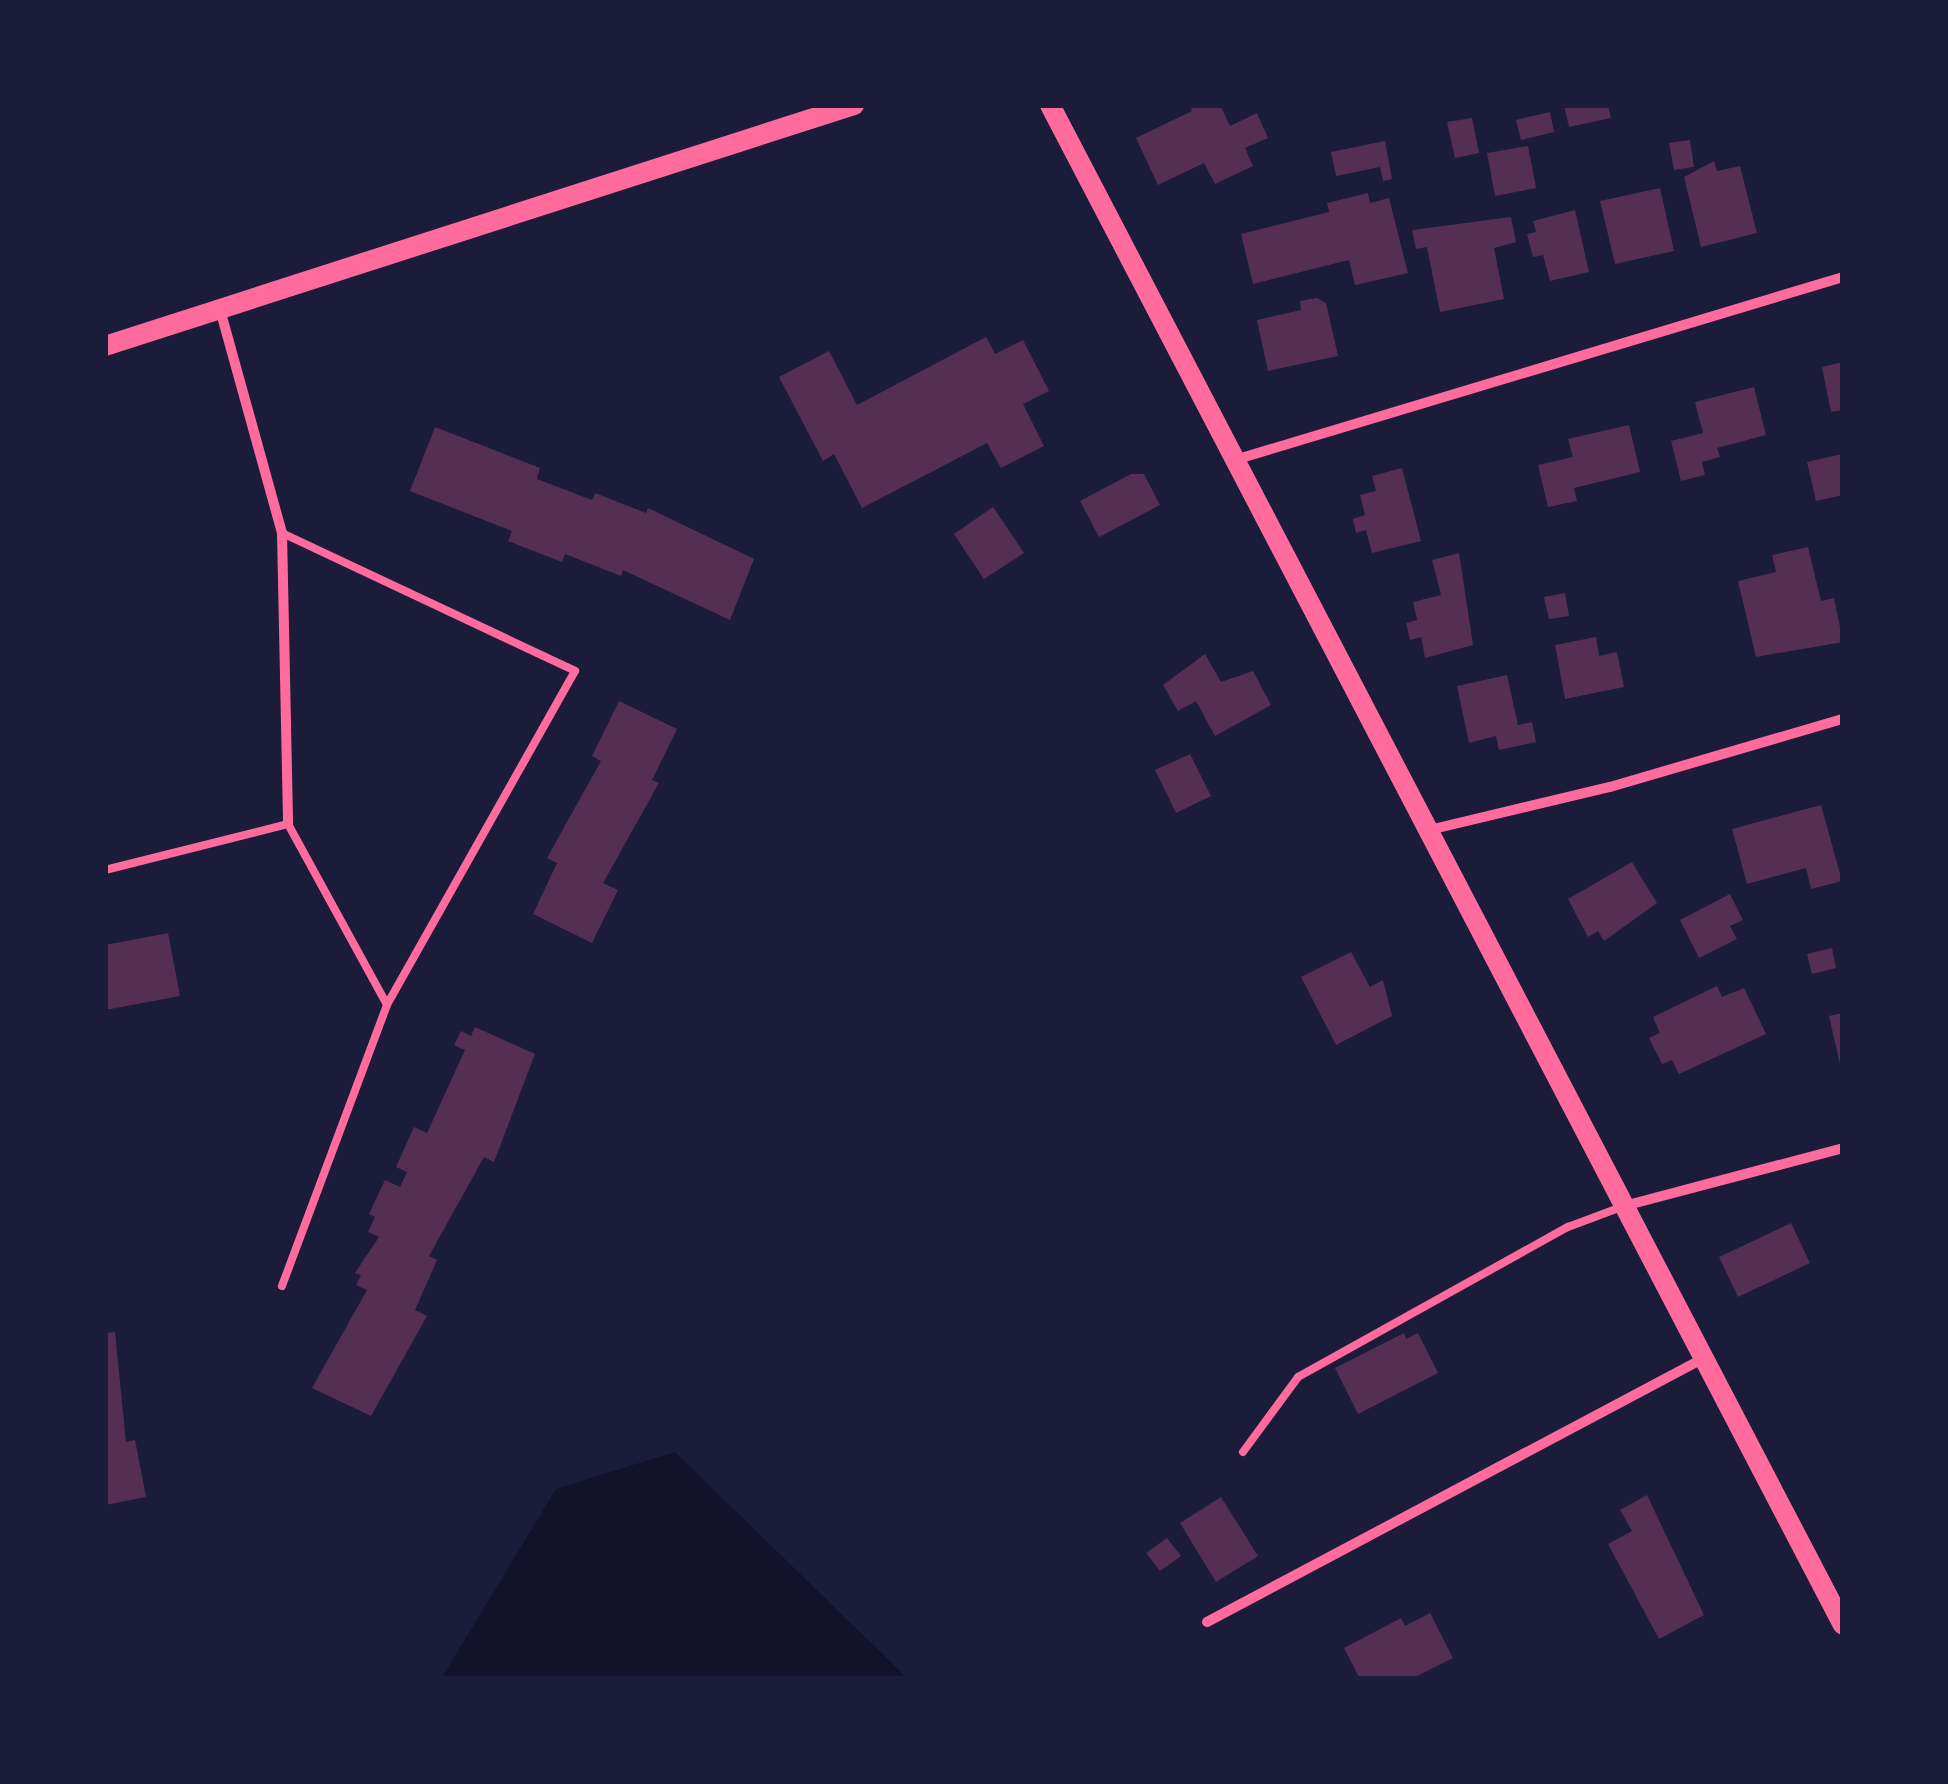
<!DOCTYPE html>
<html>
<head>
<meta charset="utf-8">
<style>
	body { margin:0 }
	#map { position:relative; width:1948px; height:1784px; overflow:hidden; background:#1b1b3a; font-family:"PT Sans Narrow",sans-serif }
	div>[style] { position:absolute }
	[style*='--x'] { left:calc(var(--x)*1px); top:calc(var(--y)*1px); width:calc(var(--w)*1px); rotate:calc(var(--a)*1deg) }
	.water>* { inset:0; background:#12122b }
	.building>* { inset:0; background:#542f53 }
	.service>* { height:8px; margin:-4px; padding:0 4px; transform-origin:4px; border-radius:4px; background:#ff6b9d }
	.minor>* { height:10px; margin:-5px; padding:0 5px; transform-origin:5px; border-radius:5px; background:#ff6b9d }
	.secondary>* { height:20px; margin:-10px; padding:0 10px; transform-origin:10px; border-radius:10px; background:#ff6b9d }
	span { translate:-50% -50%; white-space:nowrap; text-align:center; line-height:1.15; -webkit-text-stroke:9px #1b1b3a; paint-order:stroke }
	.frame { position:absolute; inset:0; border:108px solid #1b1b3a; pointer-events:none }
</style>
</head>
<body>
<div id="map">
	<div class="water">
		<div style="clip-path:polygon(675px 1452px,908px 1679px,441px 1679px,556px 1489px)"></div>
	</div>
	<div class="building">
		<div style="clip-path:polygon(1190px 105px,1220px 105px,1230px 126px,1257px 113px,1268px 138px,1245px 148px,1253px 166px,1215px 184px,1204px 163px,1158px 185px,1136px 138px,1192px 111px)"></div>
		<div style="clip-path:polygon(1564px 105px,1608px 105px,1611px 118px,1569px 127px)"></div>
		<div style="clip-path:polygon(1550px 112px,1554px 132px,1521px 140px,1516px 120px)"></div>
		<div style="clip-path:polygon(1472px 118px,1479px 153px,1455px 158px,1447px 122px)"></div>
		<div style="clip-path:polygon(1690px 140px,1694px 167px,1674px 170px,1669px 143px)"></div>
		<div style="clip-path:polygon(1385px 141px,1392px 179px,1383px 181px,1380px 167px,1336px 176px,1331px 152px)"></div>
		<div style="clip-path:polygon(1528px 146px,1536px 188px,1495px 196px,1487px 153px)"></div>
		<div style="clip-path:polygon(1714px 161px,1717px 171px,1740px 166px,1757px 233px,1701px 247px,1684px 177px)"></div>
		<div style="clip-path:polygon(1660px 188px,1674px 251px,1615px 264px,1600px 201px)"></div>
		<div style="clip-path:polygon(1368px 193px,1370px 203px,1389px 198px,1408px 273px,1355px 285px,1349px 260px,1253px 284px,1241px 234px,1329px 212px,1327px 203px)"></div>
		<div style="clip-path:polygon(1575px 210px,1589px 272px,1550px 281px,1543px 255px,1533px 257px,1527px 234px,1536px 232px,1533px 221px)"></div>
		<div style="clip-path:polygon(1511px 217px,1516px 242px,1494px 248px,1504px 299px,1440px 312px,1427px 247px,1416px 249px,1412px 230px)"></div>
		<div style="clip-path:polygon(1317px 298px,1326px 303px,1338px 356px,1268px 371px,1257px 320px,1301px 310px,1300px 301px)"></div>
		<div style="clip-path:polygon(986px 337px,995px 354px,1023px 340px,1049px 391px,1023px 404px,1044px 446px,1001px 468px,987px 443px,862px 508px,834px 454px,823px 461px,779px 377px,829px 351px,857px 405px)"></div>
		<div style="clip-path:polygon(1843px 362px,1843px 410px,1831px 412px,1822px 367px)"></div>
		<div style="clip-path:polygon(1754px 387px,1766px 435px,1717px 448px,1720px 457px,1702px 462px,1705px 475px,1681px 481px,1671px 441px,1703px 433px,1695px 402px)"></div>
		<div style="clip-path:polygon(1629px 425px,1640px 472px,1574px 488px,1577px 501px,1548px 507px,1538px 465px,1573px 457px,1568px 439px)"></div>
		<div style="clip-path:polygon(435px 427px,540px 468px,537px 479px,592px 500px,595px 493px,646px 513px,648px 508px,754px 559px,730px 620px,623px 570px,621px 576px,565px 554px,562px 562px,508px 541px,512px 531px,410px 491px)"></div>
		<div style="clip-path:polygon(1842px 454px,1843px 495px,1816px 501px,1807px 462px)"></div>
		<div style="clip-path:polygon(1402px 468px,1421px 541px,1372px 553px,1366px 530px,1356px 533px,1353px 519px,1365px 515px,1360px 495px,1376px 491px,1372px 476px)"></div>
		<div style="clip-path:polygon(1131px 474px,1144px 474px,1160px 505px,1099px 537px,1080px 501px)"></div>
		<div style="clip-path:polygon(993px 507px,1024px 553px,984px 579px,954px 534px)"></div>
		<div style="clip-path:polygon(1808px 547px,1821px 601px,1834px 598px,1843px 642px,1756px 657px,1738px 581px,1776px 572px,1772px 555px)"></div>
		<div style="clip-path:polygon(1459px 553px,1473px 645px,1425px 658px,1421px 637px,1410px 640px,1406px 623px,1417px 620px,1413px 602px,1441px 595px,1432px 560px)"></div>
		<div style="clip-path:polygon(1565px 593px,1569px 616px,1549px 619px,1544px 597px)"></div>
		<div style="clip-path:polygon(1596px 637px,1599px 656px,1617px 652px,1624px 687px,1565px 699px,1555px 645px)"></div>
		<div style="clip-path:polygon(1205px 654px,1221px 682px,1253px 671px,1271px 705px,1215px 736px,1196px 701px,1178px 711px,1163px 685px)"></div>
		<div style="clip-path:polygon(1507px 675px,1518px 725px,1532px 722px,1536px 742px,1499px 750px,1496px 736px,1469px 743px,1457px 686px)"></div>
		<div style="clip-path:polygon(619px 701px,677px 729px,652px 780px,659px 783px,603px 883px,618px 890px,592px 943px,533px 914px,557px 863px,547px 858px,601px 761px,592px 756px)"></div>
		<div style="clip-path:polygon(1190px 754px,1211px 796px,1176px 813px,1155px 770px)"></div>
		<div style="clip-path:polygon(1821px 805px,1842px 881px,1811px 889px,1806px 868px,1747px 884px,1732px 829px)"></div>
		<div style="clip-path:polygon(1632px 862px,1657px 903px,1604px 941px,1598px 931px,1588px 937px,1568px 899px)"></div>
		<div style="clip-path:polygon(1730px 894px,1743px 920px,1730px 926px,1737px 939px,1699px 958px,1680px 920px)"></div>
		<div style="clip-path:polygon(168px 933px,180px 996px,105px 1010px,105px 945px)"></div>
		<div style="clip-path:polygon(1832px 948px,1836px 968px,1812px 974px,1807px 954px)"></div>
		<div style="clip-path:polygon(1351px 952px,1370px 987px,1383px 980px,1392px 1016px,1336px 1045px,1301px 977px)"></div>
		<div style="clip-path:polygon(1717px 986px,1722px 997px,1744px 988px,1766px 1034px,1679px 1074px,1672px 1060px,1662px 1064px,1649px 1038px,1660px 1033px,1653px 1017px)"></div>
		<div style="clip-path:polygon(1843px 1013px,1843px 1063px,1840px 1064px,1829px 1016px)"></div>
		<div style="clip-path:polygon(475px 1027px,535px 1054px,494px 1162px,484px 1157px,429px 1256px,437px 1260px,415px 1310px,427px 1316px,371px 1416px,312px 1388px,367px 1290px,356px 1285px,361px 1275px,355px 1273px,379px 1237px,368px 1232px,375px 1217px,369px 1214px,385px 1180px,400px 1187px,407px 1172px,396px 1167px,414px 1127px,427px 1133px,465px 1050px,454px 1045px,461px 1031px,471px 1036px)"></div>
		<div style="clip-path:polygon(1791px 1223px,1810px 1263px,1738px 1297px,1719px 1257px)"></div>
		<div style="clip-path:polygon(115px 1332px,126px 1442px,135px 1440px,146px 1497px,105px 1505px,105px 1333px)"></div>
		<div style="clip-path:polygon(1404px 1333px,1406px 1339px,1418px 1333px,1438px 1373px,1358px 1414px,1335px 1368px)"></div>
		<div style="clip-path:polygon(1647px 1495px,1704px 1615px,1659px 1639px,1608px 1544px,1632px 1531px,1620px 1510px)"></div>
		<div style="clip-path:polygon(1221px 1497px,1258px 1556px,1216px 1582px,1180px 1523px)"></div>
		<div style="clip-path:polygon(1167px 1538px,1181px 1556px,1160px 1571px,1146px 1553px)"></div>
		<div style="clip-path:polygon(1430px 1613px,1453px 1658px,1411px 1679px,1360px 1679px,1344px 1648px,1401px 1618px,1405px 1626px)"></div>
	</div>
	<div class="service">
		<div style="--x:282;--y:533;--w:324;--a:25.2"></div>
		<div style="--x:575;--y:671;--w:383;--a:119.4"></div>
		<div style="--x:105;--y:870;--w:189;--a:-14.1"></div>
		<div style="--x:288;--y:824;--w:206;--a:61.3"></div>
		<div style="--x:387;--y:1005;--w:300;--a:110.5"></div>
		<div style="--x:1243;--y:1452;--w:93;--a:-53.7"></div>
		<div style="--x:1298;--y:1377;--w:309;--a:-29.1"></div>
		<div style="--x:1568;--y:1227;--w:60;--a:-20.6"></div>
	</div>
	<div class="minor">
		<div style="--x:221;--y:313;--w:228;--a:74.5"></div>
		<div style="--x:282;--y:533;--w:291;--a:88.8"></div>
		<div style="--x:1238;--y:459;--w:632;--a:-16.74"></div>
		<div style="--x:1429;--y:830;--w:186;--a:-13.4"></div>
		<div style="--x:1610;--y:787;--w:243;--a:-16.3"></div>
		<div style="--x:1624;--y:1206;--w:227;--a:-14.8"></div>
		<div style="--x:1207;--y:1622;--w:561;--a:-27.98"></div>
	</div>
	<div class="secondary">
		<div style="--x:1050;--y:105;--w:1714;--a:62.45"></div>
		<div style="--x:105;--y:346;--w:787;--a:-17.84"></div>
	</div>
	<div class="frame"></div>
</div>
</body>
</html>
